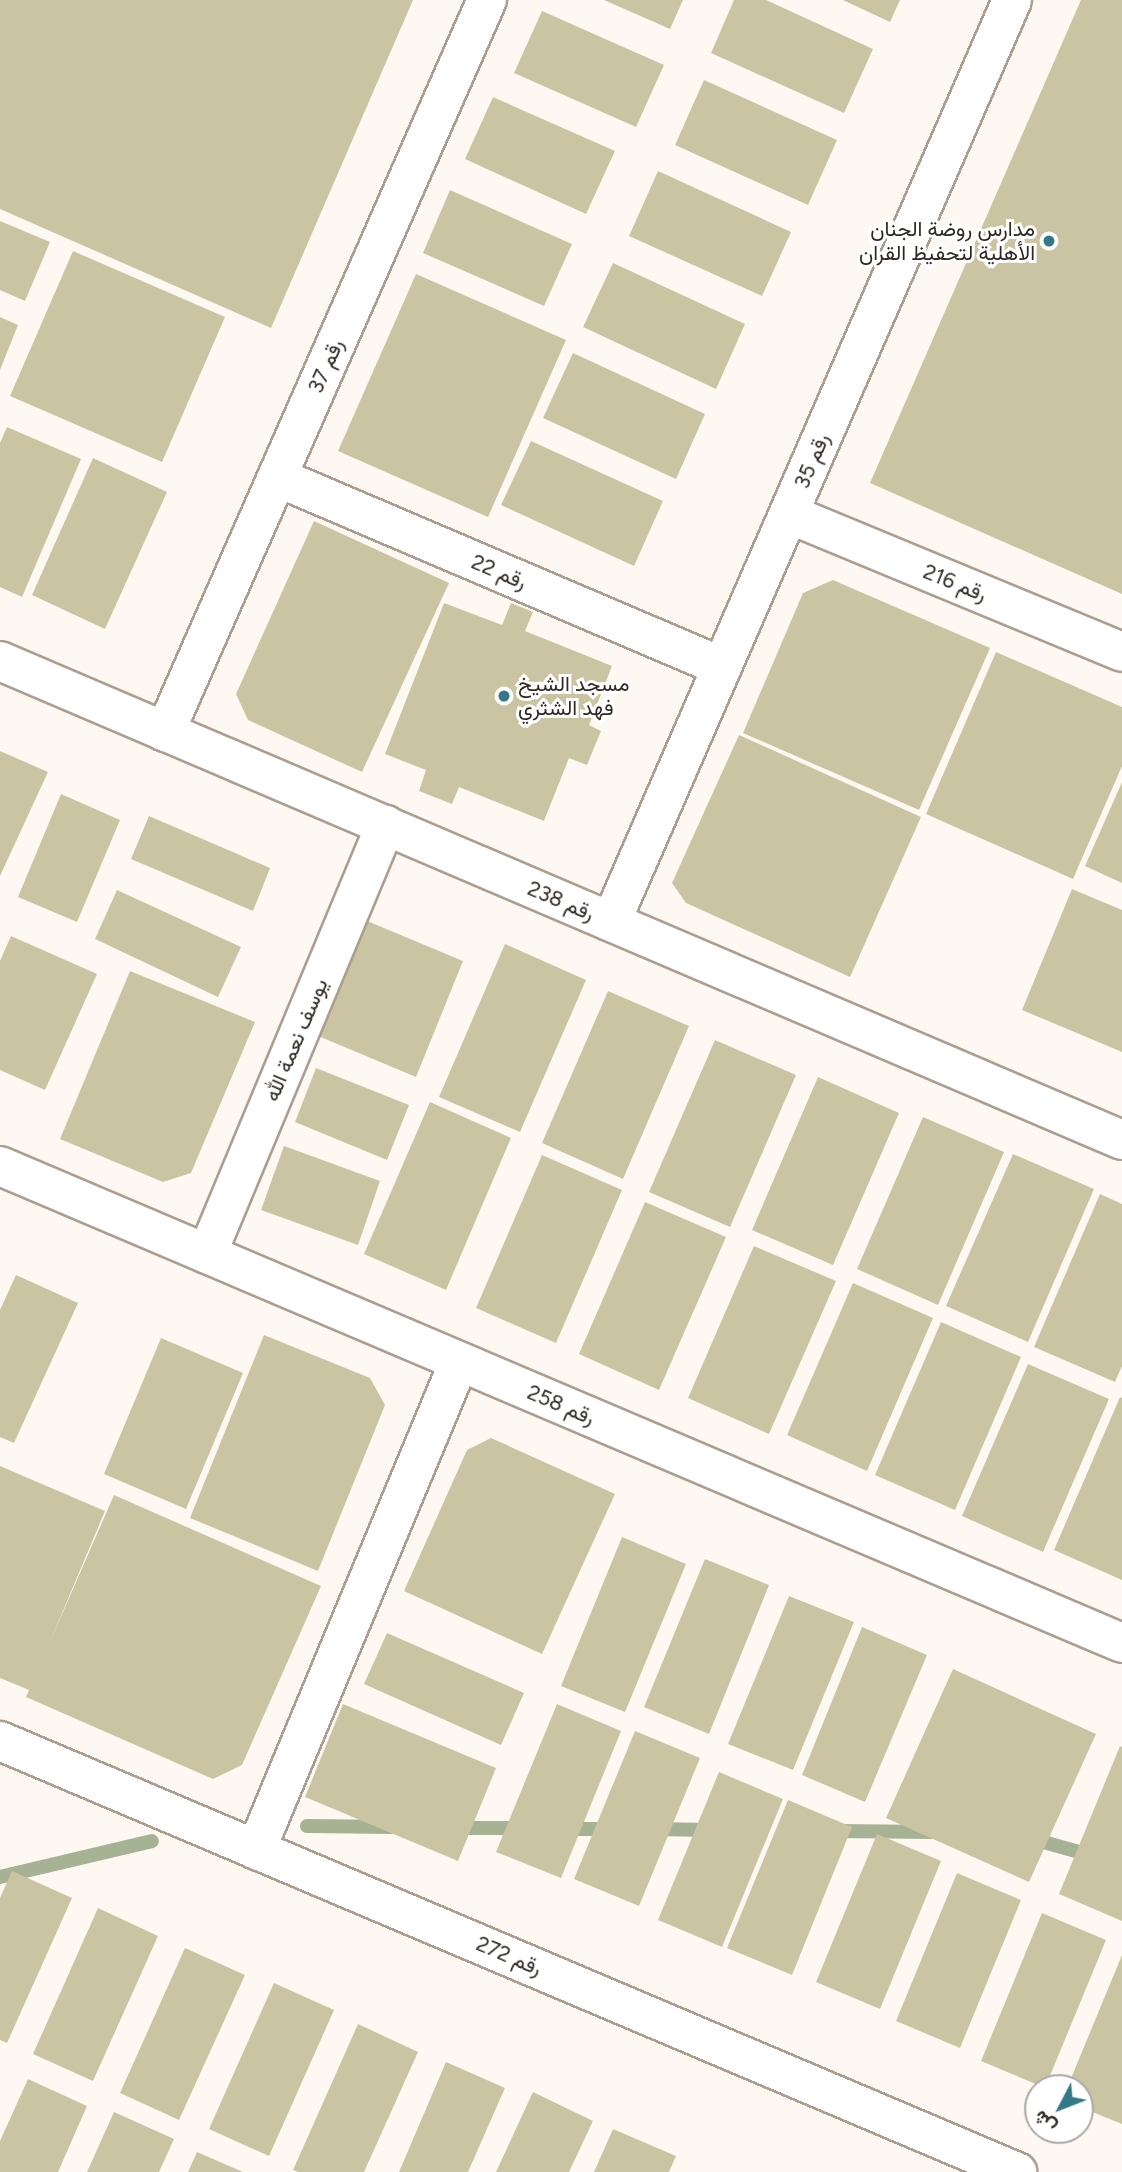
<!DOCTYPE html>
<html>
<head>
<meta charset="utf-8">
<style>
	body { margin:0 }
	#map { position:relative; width:1122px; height:2172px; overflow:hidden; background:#fef8f2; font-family:Figtree,Vazirmatn,sans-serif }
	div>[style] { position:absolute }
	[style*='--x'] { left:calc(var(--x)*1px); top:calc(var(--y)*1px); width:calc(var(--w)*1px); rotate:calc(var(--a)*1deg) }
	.stream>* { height:14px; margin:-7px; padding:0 7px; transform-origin:7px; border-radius:7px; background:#a5b294 }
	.building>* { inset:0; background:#cbc4a3 }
	.roads { filter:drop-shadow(2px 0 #ab9e91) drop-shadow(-2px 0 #ab9e91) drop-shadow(0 2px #ab9e91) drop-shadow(0 -2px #ab9e91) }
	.minor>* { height:38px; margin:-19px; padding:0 19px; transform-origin:19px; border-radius:19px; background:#fff }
	.dots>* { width:19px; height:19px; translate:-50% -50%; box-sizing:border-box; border:4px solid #fff; border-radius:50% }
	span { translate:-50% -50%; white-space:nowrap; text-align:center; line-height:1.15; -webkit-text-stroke:6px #fff; paint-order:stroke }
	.poi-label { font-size:21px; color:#2f2924 }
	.right { translate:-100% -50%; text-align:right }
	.left { translate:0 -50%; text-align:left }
	.street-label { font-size:21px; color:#2f2924 }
	.north { position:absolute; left:1024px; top:2074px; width:70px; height:70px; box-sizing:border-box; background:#fff; border:2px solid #aca9a7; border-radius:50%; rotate:228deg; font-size:19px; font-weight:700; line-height:28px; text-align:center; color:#2f2924 }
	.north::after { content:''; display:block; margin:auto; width:24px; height:32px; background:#357888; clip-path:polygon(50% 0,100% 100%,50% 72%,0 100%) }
</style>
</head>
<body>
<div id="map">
	<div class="stream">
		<div style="--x:307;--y:1826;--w:86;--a:0.7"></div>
		<div style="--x:455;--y:1828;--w:68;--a:0"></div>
		<div style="--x:564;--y:1829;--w:50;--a:0"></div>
		<div style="--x:651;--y:1829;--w:61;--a:0.9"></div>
		<div style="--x:833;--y:1831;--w:103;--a:0.6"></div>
		<div style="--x:1029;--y:1838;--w:97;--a:15.6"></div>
		<div style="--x:0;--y:1877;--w:156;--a:-13.3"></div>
	</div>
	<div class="building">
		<div style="clip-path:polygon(0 0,413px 0,271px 328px,0 209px)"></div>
		<div style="clip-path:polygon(604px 0,683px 0,670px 29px)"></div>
		<div style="clip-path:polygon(734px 0,766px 0,873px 49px,844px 113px,711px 53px)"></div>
		<div style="clip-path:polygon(843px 0,900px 0,890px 22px)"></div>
		<div style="clip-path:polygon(1081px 0,1122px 0,1122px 594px,870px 483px)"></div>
		<div style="clip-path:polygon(542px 11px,664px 65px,636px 127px,514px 73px)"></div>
		<div style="clip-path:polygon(704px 80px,837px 140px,808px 205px,675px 145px)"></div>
		<div style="clip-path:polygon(493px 97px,615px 151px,586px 214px,465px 159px)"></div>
		<div style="clip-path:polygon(658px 171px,791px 232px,762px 296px,629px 236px)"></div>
		<div style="clip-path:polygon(450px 190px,572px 244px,544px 306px,423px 253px)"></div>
		<div style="clip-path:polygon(0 221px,50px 242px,25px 301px,0 290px)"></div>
		<div style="clip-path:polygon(73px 251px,225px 317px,162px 462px,10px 396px)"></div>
		<div style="clip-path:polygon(613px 263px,745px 324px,716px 389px,583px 327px)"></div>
		<div style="clip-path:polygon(416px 274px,566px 340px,488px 517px,338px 451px)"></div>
		<div style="clip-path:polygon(0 317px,18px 325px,0 370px)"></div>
		<div style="clip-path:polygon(573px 353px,705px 414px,676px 479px,543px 418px)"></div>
		<div style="clip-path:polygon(7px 427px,81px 459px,22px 597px,0 587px,0 443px)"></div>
		<div style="clip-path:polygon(531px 441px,663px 501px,634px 566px,501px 505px)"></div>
		<div style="clip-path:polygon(93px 458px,167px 492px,105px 629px,32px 595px)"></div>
		<div style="clip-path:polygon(314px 521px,449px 583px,362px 772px,248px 720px,236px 694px)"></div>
		<div style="clip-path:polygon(833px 580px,990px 648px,919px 810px,743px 733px,803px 593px)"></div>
		<div style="clip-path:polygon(444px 603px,502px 625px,511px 603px,533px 612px,525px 631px,612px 666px,589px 725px,601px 731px,587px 765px,569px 758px,544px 821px,459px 787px,452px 804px,419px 791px,426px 770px,385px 754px)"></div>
		<div style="clip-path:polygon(996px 652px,1122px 707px,1122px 766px,1073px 879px,926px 814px)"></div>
		<div style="clip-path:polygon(739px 735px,921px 817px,850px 977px,686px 903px,672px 883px)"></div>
		<div style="clip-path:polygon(0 751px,48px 772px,0 876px)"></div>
		<div style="clip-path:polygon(1122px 782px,1122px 883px,1085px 866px)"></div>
		<div style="clip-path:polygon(61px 794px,120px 820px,77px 922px,18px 897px)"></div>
		<div style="clip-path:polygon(149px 816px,270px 868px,253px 911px,131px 859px)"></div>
		<div style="clip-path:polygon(1072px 889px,1122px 910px,1122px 1052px,1022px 1010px)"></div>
		<div style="clip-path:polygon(117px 890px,241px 947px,218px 997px,95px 939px)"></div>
		<div style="clip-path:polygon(360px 918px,463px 961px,416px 1077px,311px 1033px)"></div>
		<div style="clip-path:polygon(11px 936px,97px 974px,45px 1090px,0 1070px,0 961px)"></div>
		<div style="clip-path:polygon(505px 944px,586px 980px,520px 1132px,439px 1097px)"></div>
		<div style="clip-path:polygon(130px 971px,255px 1022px,191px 1173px,163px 1182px,60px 1139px)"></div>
		<div style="clip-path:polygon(608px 991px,689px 1026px,623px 1179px,542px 1143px)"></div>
		<div style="clip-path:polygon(715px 1040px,796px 1075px,730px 1227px,649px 1192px)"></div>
		<div style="clip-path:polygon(316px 1068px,409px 1105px,387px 1160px,295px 1122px)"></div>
		<div style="clip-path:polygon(818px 1077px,899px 1113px,833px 1265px,752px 1230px)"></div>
		<div style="clip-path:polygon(430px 1102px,511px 1138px,446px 1290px,364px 1254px)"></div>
		<div style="clip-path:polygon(923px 1117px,1004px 1152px,938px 1305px,857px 1269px)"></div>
		<div style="clip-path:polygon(284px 1146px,380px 1181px,358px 1245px,261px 1210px)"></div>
		<div style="clip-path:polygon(1013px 1154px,1094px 1189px,1028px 1342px,946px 1306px)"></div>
		<div style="clip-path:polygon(542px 1155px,622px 1190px,556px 1343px,476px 1308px)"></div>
		<div style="clip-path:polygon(1100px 1194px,1122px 1204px,1122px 1366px,1115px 1382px,1034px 1347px)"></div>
		<div style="clip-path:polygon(645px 1202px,726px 1237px,659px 1390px,579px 1354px)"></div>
		<div style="clip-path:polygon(754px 1246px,836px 1281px,769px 1434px,688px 1398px)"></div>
		<div style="clip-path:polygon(16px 1275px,78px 1303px,14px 1443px,0 1437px,0 1310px)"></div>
		<div style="clip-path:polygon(853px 1283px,933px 1318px,867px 1471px,787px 1435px)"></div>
		<div style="clip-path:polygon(941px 1322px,1021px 1357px,955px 1510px,875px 1475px)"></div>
		<div style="clip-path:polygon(264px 1335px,370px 1378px,385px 1405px,318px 1571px,190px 1518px)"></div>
		<div style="clip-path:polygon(161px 1338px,243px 1373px,186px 1509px,104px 1474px)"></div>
		<div style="clip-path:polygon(1028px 1364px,1109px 1399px,1043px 1552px,962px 1516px)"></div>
		<div style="clip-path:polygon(1120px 1397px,1122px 1398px,1122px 1580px,1054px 1550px)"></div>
		<div style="clip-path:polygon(491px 1438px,615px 1494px,542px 1654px,404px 1591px,467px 1450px)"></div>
		<div style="clip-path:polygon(0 1466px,105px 1511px,49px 1644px,114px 1495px,321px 1586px,242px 1765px,213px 1779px,26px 1697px,29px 1690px,0 1678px)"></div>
		<div style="clip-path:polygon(622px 1537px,686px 1564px,625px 1712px,561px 1686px)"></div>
		<div style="clip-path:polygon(705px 1559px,769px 1585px,709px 1734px,644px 1707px)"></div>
		<div style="clip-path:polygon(789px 1596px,854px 1622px,793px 1770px,728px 1744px)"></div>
		<div style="clip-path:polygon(862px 1627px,927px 1655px,865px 1802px,802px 1775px)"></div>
		<div style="clip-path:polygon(387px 1633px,524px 1693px,501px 1745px,364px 1684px)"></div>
		<div style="clip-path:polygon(953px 1669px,1096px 1734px,1029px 1882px,886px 1818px)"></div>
		<div style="clip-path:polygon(343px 1704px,496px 1768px,458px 1861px,305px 1797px)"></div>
		<div style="clip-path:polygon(557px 1704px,621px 1731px,561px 1878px,496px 1852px)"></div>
		<div style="clip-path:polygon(635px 1731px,700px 1758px,639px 1906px,574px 1879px)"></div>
		<div style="clip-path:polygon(1120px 1746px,1122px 1747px,1122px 1921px,1059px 1894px)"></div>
		<div style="clip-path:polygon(719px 1772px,783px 1799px,722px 1947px,658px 1920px)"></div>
		<div style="clip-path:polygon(788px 1800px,852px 1827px,792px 1975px,727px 1948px)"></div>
		<div style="clip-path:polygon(877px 1834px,941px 1861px,880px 2009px,816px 1982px)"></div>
		<div style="clip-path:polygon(12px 1871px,72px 1898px,7px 2043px,0 2040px,0 1898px)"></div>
		<div style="clip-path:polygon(957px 1873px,1021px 1900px,960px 2048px,896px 2021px)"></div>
		<div style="clip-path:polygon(98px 1908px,158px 1936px,93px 2081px,33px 2054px)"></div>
		<div style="clip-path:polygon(1042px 1913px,1106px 1940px,1045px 2088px,981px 2061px)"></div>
		<div style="clip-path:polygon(185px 1948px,245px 1975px,179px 2120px,120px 2093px)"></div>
		<div style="clip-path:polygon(1122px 1955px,1122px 2124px,1080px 2107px,1080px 2088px,1067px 2088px)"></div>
		<div style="clip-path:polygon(274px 1983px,334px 2010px,269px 2156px,209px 2129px)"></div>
		<div style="clip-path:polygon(358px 2024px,418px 2052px,364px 2172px,298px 2172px,293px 2170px)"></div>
		<div style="clip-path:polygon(446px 2062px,505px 2088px,468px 2172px,399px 2172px)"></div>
		<div style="clip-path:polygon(28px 2079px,87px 2106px,58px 2172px,0 2172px,0 2141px)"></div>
		<div style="clip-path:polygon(533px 2092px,593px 2121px,569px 2172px,496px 2172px)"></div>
		<div style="clip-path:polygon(114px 2112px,174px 2139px,159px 2172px,87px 2172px)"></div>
		<div style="clip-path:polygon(613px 2129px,676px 2156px,669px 2172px,594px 2172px)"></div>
		<div style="clip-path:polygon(197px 2152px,243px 2172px,188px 2172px)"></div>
	</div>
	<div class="roads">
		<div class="minor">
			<div style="--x:277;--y:477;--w:484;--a:23.1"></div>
			<div style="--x:789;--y:514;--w:360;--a:22.5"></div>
			<div style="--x:0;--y:661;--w:1220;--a:23.12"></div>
			<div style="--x:165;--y:732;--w:800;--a:-66.26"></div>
			<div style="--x:611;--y:922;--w:1005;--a:-66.49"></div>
			<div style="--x:0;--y:1166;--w:1219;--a:23.03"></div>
			<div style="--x:207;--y:1254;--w:465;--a:-67.4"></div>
			<div style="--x:0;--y:1741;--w:1105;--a:22.97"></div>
			<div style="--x:256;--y:1850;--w:529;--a:-67.41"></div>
		</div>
	</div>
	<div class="dots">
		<div style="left:1049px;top:241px;background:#357888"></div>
		<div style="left:504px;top:696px;background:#357888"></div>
	</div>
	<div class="poi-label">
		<span class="right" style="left:1035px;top:241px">مدارس روضة الجنان<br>الأهلية لتحفيظ القران</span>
		<span class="left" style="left:518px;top:696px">مسجد الشيخ<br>فهد الشثري</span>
	</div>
	<div class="street-label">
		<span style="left:326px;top:366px;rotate:-66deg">رقم 37</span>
		<span style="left:812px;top:461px;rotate:-67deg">رقم 35</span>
		<span style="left:499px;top:572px;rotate:23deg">رقم 22</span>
		<span style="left:955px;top:583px;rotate:22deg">رقم 216</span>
		<span style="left:561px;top:901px;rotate:23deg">رقم 238</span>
		<span style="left:296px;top:1040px;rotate:-67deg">يوسف نعمة الله</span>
		<span style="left:561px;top:1405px;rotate:23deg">رقم 258</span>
		<span style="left:509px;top:1956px;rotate:23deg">رقم 272</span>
	</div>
	<div class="north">ش</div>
</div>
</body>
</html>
